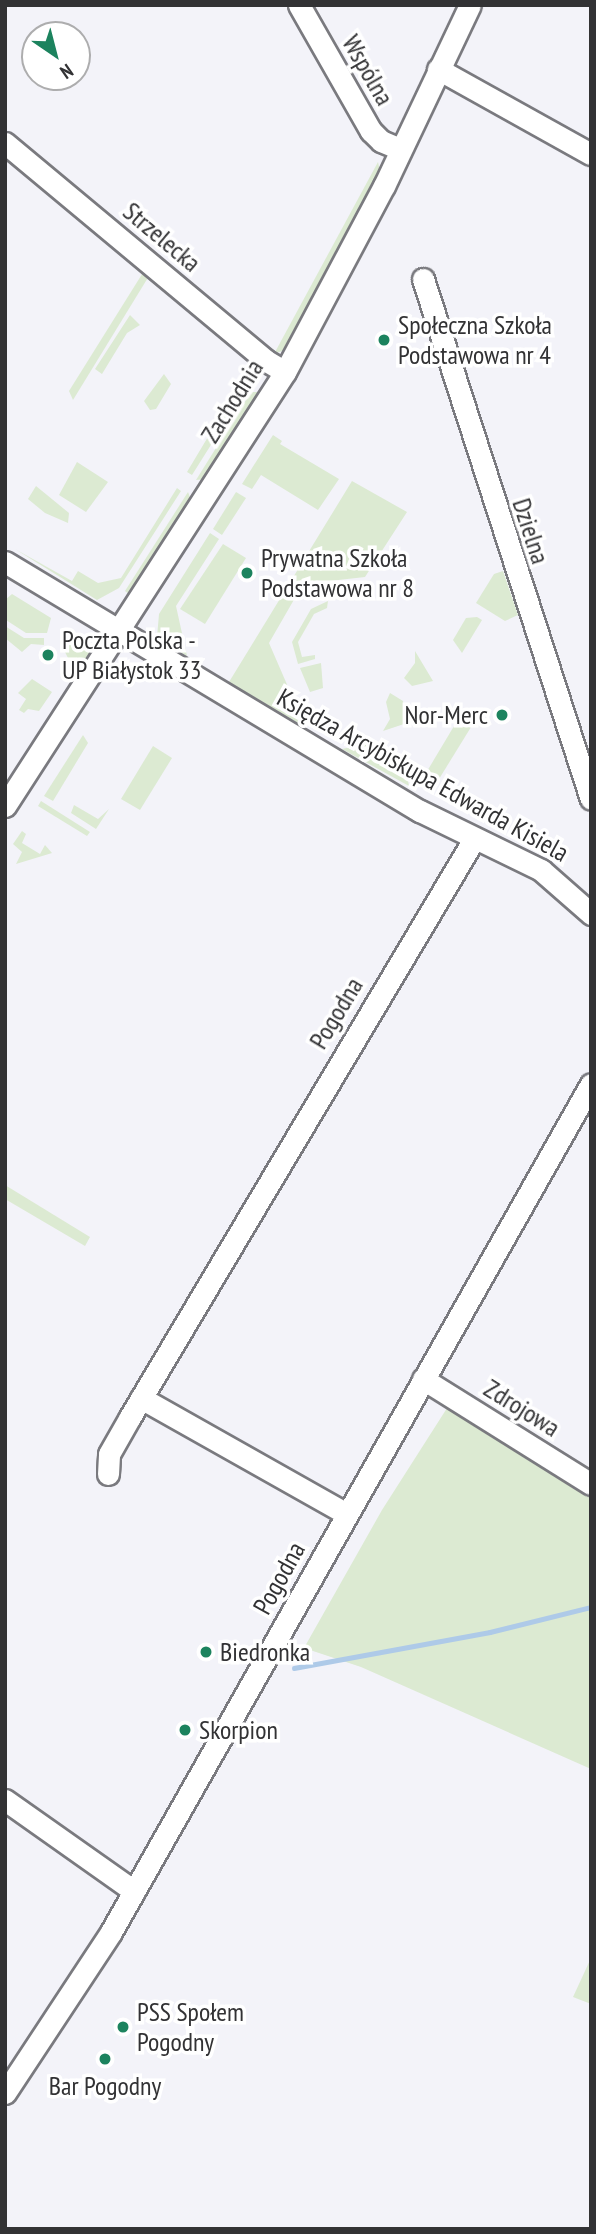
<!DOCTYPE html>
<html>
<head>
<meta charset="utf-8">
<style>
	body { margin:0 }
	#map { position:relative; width:596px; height:2234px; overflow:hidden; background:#f3f3f9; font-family:"PT Sans Narrow",sans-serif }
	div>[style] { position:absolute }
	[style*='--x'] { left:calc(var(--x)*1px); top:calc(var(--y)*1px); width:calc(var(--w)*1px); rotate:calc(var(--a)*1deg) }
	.green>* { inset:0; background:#dcead2 }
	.stream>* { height:4.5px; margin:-2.25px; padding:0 2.25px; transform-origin:2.25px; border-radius:2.25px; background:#aecae8 }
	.roads { filter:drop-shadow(2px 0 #7a7a7f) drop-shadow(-2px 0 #7a7a7f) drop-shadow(0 2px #7a7a7f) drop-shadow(0 -2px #7a7a7f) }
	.minor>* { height:21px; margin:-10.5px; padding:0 10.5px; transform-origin:10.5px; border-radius:10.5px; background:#fff }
	.dots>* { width:19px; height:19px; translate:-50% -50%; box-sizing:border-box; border:4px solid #fff; border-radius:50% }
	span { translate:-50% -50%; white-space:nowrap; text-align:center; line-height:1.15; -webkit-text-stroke:7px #fff; paint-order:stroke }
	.street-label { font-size:26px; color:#323234 }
	.poi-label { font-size:26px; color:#323234 }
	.left { translate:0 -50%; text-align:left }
	.right { translate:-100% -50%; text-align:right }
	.frame { position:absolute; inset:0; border:7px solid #323234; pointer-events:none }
	.north { position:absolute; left:21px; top:21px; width:70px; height:70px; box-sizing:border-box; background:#fff; border:2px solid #adadae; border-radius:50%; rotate:145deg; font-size:19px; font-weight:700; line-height:28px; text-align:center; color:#323234 }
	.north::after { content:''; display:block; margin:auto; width:24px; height:32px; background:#1c835e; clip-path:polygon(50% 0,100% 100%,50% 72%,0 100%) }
</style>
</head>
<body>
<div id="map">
	<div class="green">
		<div style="clip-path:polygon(378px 162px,380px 171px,349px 237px,285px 350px,274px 354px)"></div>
		<div style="clip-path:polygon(144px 271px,149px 276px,73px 400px,69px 391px)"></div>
		<div style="clip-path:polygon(130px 315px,140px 325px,127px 333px,102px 374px,95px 369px)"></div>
		<div style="clip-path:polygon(244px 367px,255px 370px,255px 375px,192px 475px,187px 472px,245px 375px)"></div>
		<div style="clip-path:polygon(164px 374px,171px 384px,156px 409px,150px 410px,144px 401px)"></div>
		<div style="clip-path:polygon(251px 392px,263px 392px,206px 479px,196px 480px)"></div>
		<div style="clip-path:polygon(273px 435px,282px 441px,280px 444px,339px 479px,318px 510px,261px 475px,252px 489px,242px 484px)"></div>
		<div style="clip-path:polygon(77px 462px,108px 482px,86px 512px,59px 495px)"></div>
		<div style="clip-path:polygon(352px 481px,407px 512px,365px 577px,303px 584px,269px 643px,302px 719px,300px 724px,229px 682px)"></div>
		<div style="clip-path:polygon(36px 486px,69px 513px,68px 523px,45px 513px,28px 499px)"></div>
		<div style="clip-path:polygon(177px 488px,181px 491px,119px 588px,97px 600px,15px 549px,72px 581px,78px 571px,98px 583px,121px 578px)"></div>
		<div style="clip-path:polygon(188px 492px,191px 500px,133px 597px,125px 591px)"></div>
		<div style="clip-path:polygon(236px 492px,246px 498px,222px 535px,213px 529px)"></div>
		<div style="clip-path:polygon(210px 533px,219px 539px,176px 606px,187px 656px,157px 637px,159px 614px)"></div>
		<div style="clip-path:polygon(223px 544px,246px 558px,205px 624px,180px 609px)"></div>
		<div style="clip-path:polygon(503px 571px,518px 615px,505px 621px,476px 603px,494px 574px)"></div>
		<div style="clip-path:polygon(12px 594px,51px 618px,47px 633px,26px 633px,6px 620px,5px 600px)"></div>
		<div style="clip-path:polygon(328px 601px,327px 608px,314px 614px,298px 642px,302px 657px,315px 655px,315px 659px,298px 664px,292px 642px,311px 609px)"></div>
		<div style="clip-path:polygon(477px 617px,482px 620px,462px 653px,453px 640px,466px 618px)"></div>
		<div style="clip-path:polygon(5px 626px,24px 638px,44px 638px,44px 645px,31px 644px,22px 652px,5px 638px)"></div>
		<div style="clip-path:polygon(72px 631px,93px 648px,82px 665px,73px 668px,60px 642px)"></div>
		<div style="clip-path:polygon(415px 651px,433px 681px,412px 686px,404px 678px,415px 663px)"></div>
		<div style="clip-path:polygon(321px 663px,323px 688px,310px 692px,300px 668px)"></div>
		<div style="clip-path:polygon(32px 679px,52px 692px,39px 711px,28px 709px,24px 713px,19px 710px,26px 699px,18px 693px)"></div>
		<div style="clip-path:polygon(390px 693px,403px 701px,407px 723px,383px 731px,390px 719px,386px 702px)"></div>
		<div style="clip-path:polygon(463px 711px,476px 719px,431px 792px,425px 790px,423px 778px)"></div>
		<div style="clip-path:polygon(83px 735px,88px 743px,53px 801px,44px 796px)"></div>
		<div style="clip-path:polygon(364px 744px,380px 751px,380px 761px,404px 760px,409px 786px,342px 749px)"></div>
		<div style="clip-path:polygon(153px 746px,172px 758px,140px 810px,121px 799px)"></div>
		<div style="clip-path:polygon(41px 801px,90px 832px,87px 836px,38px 806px)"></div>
		<div style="clip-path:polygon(74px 805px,98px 819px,109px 809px,96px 829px,71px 813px)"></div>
		<div style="clip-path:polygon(22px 831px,26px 834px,22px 843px,40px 854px,45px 845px,52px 853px,16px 864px,22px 852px,13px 844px)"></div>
		<div style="clip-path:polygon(5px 1185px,90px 1237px,85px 1246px,5px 1199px)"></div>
		<div style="clip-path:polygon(449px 1405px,591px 1495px,591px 1769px,361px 1667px,304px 1648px,382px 1510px)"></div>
		<div style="clip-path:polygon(591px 1958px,591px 2004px,573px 1997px)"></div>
	</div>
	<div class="stream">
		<div style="--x:294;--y:1668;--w:199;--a:-10.4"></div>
		<div style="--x:490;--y:1632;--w:104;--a:-13.9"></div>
	</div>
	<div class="roads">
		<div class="minor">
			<div style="--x:299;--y:5;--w:145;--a:60.3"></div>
			<div style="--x:371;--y:131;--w:14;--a:45"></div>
			<div style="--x:381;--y:141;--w:21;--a:23"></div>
			<div style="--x:438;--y:69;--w:175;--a:29.1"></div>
			<div style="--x:5;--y:143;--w:339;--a:39.8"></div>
			<div style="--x:265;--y:360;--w:23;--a:31"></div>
			<div style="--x:423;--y:279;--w:546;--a:72.1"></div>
			<div style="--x:5;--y:562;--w:484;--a:31"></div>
			<div style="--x:420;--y:811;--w:135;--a:26"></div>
			<div style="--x:541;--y:870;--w:67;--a:41.3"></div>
			<div style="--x:5;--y:806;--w:516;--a:-57.17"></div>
			<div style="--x:285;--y:372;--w:211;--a:-62"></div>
			<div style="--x:384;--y:186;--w:200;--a:-64.6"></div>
			<div style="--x:423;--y:1379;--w:198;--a:32"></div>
			<div style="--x:141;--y:1398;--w:236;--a:29.4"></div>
			<div style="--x:108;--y:1474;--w:20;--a:-87"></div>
			<div style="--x:109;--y:1454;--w:43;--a:-60.4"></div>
			<div style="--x:130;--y:1417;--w:673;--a:-59.24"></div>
			<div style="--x:5;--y:1800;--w:158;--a:35.2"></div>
			<div style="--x:5;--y:2093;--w:193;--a:-56.6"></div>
			<div style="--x:111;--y:1932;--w:974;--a:-60.49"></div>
		</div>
	</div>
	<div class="dots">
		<div style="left:384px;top:340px;background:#1c835e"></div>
		<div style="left:247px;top:573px;background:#1c835e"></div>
		<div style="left:48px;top:655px;background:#1c835e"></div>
		<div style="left:502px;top:715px;background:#1c835e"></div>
		<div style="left:206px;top:1652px;background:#1c835e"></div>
		<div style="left:185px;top:1730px;background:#1c835e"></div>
		<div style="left:123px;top:2027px;background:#1c835e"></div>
		<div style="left:105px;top:2059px;background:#1c835e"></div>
	</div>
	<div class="street-label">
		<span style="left:368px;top:70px;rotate:60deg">Wspólna</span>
		<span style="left:162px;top:237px;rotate:40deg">Strzelecka</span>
		<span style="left:232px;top:401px;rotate:-58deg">Zachodnia</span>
		<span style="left:531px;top:531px;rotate:72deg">Dzielna</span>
		<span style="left:423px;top:775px;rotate:29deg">Księdza Arcybiskupa Edwarda Kisiela</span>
		<span style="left:336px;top:1013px;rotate:-59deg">Pogodna</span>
		<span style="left:522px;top:1408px;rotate:32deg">Zdrojowa</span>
		<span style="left:279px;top:1578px;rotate:-61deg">Pogodna</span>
	</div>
	<div class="poi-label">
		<span class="left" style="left:398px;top:340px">Społeczna Szkoła<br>Podstawowa nr 4</span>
		<span class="left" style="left:261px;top:573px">Prywatna Szkoła<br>Podstawowa nr 8</span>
		<span class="left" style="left:62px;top:655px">Poczta Polska -<br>UP Białystok 33</span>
		<span class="right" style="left:488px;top:715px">Nor-Merc</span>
		<span class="left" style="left:220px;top:1652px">Biedronka</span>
		<span class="left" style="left:199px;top:1730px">Skorpion</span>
		<span class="left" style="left:137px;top:2027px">PSS Społem<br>Pogodny</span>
		<span style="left:105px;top:2086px">Bar Pogodny</span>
	</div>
	<div class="frame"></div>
	<div class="north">N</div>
</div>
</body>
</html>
